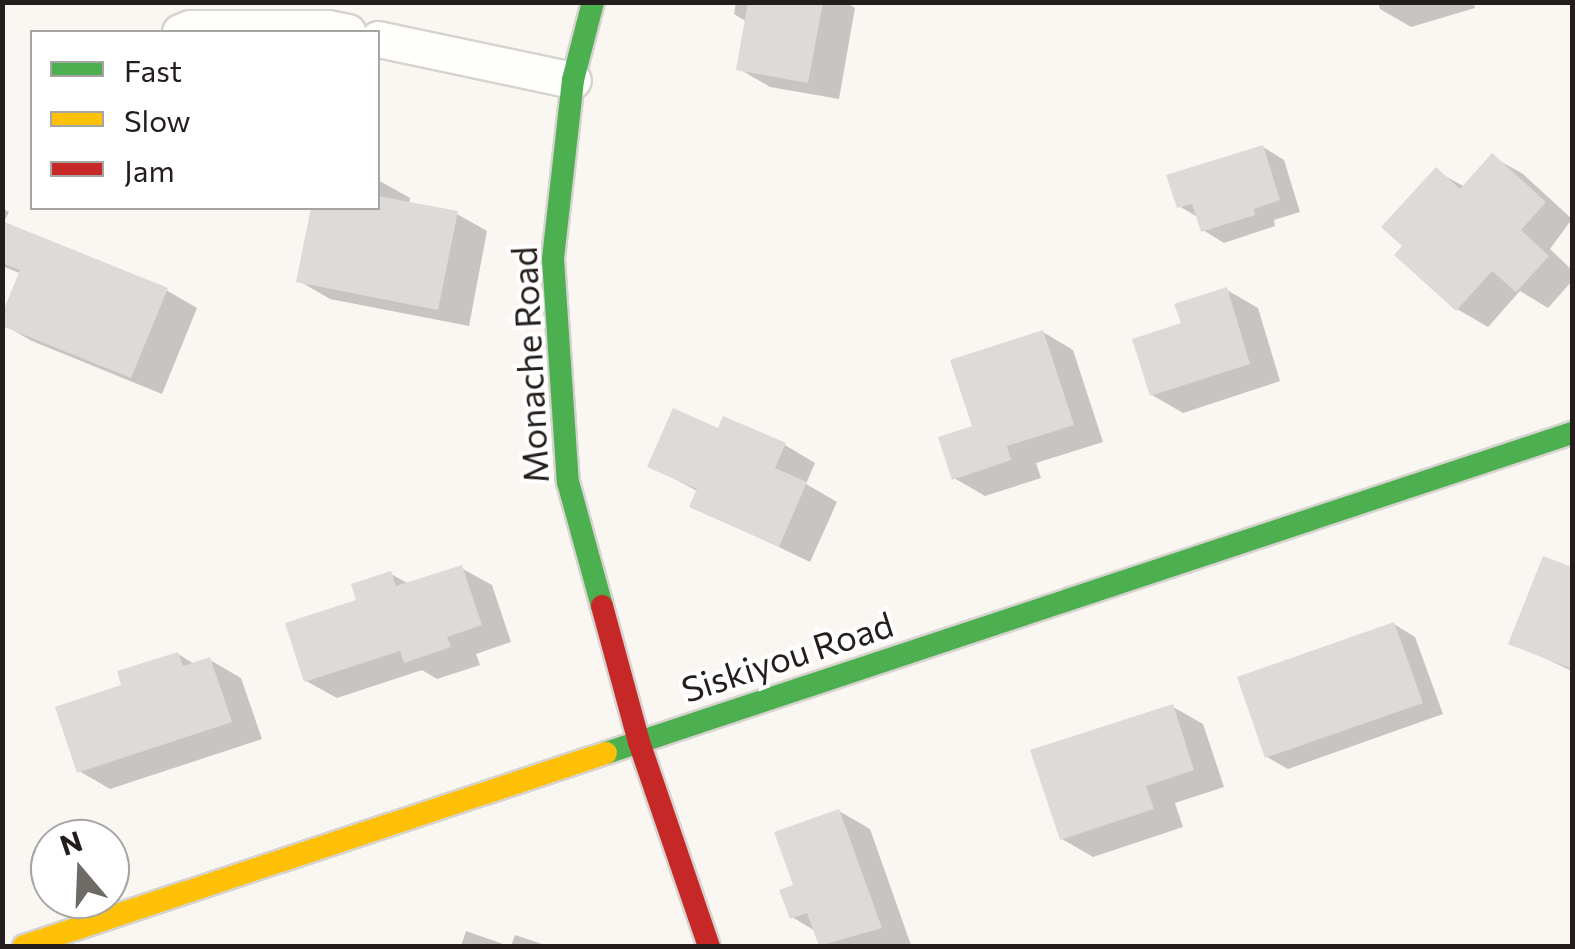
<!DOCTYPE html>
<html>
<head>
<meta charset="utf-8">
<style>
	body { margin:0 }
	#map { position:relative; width:1575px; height:949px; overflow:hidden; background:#faf6f2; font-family:Commissioner,sans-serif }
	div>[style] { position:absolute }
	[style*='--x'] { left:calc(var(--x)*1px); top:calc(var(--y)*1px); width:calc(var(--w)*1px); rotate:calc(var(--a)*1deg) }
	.shadow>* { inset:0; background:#0003 }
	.building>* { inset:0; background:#dedada }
	.roads { filter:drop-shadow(2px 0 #d7d3cf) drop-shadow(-2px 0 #d7d3cf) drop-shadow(0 2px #d7d3cf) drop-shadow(0 -2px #d7d3cf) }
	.street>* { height:35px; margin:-17.5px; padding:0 17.5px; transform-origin:17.5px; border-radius:17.5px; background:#fefefd }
	.fast>* { height:22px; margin:-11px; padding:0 11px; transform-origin:11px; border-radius:11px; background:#4caf50 }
	.slow>* { height:22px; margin:-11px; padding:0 11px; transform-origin:11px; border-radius:11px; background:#ffc107 }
	.jam>* { height:22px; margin:-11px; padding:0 11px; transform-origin:11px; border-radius:11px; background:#c62828 }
	span { translate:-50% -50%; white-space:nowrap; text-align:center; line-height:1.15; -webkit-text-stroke:8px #fff; paint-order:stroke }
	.street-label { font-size:35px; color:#231e1b }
	.frame { position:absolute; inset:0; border:5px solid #231e1b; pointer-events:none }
	.legend { position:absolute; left:30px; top:30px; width:350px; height:180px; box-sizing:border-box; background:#fff; border:2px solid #a7a5a4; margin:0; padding:12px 18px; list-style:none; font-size:30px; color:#231e1b }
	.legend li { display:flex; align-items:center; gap:20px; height:50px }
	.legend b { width:50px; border:2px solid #a7a5a4 }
	.north { position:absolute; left:30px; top:819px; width:100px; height:100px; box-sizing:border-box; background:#fff; border:2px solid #a7a5a4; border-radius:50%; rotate:341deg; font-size:28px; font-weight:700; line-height:40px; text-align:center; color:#231e1b }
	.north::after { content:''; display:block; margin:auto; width:35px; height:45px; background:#6e6a66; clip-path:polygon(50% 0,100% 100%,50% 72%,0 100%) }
</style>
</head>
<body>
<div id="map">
	<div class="shadow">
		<div style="clip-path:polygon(736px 2px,846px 2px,855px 8px,839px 99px,770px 87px,739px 69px,747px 22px,734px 14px)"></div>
		<div style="clip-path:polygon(1378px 2px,1473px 2px,1475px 8px,1411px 27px,1380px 9px)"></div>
		<div style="clip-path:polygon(1263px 147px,1284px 160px,1300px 212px,1274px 220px,1275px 226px,1224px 243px,1203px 230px,1199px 218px,1179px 206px)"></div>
		<div style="clip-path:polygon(1493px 157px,1523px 174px,1572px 219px,1550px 249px,1572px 270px,1572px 281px,1548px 308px,1520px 291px,1488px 327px,1457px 309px,1406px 245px,1436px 171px,1465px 187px)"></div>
		<div style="clip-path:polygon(378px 180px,410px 198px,409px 205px,457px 214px,487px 231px,469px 326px,330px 299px,299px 281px,313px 208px,378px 208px)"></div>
		<div style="clip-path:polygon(2px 208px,9px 212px,3px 224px,166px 290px,197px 308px,162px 394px,32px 341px,2px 324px,22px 274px,2px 266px)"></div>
		<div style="clip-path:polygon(1227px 290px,1258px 308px,1280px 381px,1183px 413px,1152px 395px,1184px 325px)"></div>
		<div style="clip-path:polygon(1043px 332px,1073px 350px,1103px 442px,1036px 463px,1041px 478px,985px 496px,954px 478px,975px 428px)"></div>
		<div style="clip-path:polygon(719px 431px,785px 445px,815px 463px,806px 484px,837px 502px,810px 562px,693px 506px,699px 492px,650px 466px)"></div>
		<div style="clip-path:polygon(1544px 559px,1572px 570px,1572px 671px,1512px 643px)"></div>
		<div style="clip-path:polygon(461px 568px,492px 585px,511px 642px,476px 654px,480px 665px,437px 679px,422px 670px,337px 698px,306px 681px,359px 601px,391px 574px,409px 584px)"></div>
		<div style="clip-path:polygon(1394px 624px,1415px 637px,1443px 714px,1288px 769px,1267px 757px)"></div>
		<div style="clip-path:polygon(178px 654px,196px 665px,210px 660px,241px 678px,262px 739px,110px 789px,79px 771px,124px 686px)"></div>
		<div style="clip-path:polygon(1173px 707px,1203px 724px,1224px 787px,1175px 803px,1183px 827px,1093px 857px,1062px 839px)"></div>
		<div style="clip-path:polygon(839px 811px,870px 829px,911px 945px,822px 946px,817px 932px,792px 917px,796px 887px)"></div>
		<div style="clip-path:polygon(466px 931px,509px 946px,461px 946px)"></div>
		<div style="clip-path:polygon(515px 935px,548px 946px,511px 946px)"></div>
	</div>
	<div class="building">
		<div style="clip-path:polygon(748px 2px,823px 2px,808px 83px,736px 70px)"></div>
		<div style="clip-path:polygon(1263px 145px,1280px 200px,1254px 209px,1255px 215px,1201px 232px,1192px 204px,1177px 208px,1166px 175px)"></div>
		<div style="clip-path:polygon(1492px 153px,1546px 202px,1521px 230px,1549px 256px,1516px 292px,1492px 271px,1456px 311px,1394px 255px,1402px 246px,1381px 227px,1436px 167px,1460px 189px)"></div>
		<div style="clip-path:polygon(378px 196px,458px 211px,438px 310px,296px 282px,311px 208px,378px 208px)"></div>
		<div style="clip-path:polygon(2px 221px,168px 288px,131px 378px,2px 326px,2px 314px,20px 270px,2px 263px)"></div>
		<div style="clip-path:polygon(1227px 287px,1250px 364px,1150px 396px,1132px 339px,1181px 323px,1174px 304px)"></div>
		<div style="clip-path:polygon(1043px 330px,1074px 425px,1007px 446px,1011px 460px,952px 480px,938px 437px,972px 426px,950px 360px)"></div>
		<div style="clip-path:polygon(673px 408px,718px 428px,723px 416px,786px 443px,775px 468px,807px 482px,779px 547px,689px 507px,697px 489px,647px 467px)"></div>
		<div style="clip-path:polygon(1543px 556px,1572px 567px,1572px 669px,1508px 644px)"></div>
		<div style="clip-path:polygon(462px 565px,482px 625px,447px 637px,451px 647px,404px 663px,400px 651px,304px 682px,285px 623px,356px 600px,351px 584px,391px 571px,396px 586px)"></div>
		<div style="clip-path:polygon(1394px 622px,1423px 703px,1265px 758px,1237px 677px)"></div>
		<div style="clip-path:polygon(178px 652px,183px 666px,210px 657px,232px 722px,77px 773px,55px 707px,121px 685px,117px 671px)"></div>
		<div style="clip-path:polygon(1173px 704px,1194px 770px,1146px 786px,1154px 809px,1060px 840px,1030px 750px)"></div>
		<div style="clip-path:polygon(839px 809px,882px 928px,819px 946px,807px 913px,790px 919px,779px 890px,793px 885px,774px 832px)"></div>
	</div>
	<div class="roads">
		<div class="street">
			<div style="--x:180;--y:32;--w:11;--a:-22"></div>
			<div style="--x:190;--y:28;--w:137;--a:0"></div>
			<div style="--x:327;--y:28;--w:21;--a:11"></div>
			<div style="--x:378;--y:39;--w:199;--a:11.9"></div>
		</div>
		<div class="fast">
			<div style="--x:593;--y:2;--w:81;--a:104.4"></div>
			<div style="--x:573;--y:80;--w:180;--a:96.4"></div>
			<div style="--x:553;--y:259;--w:224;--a:86.2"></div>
			<div style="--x:568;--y:482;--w:129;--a:74.7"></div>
			<div style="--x:606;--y:753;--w:1018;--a:-18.33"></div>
		</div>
		<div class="slow">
			<div style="--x:24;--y:946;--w:613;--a:-18.35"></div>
		</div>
		<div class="jam">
			<div style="--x:602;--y:606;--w:141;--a:74.8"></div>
			<div style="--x:639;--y:742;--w:216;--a:71.1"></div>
		</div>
	</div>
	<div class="street-label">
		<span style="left:529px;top:365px;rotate:-93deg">Monache Road</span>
		<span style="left:787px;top:656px;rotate:-18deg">Siskiyou Road</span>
	</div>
	<div class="frame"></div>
	<ul class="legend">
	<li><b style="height:12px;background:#4caf50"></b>Fast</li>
	<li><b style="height:12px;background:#ffc107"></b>Slow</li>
	<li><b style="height:12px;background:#c62828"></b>Jam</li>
	</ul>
	<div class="north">N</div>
</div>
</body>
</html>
